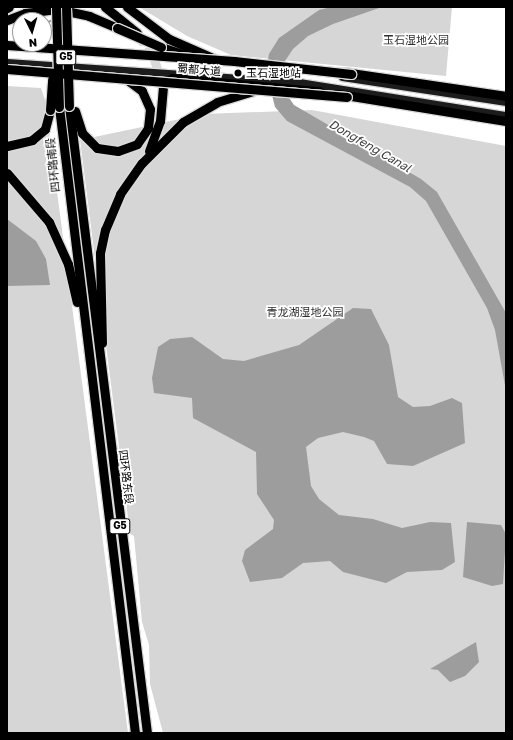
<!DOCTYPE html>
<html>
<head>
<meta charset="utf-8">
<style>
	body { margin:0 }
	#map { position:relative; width:513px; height:740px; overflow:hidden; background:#fff; font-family:"Golos Text","Noto Sans SC",sans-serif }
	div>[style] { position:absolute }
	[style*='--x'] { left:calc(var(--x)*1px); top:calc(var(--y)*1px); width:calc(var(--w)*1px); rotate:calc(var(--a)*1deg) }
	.green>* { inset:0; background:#d6d6d6 }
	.water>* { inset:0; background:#9d9d9d }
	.stream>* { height:1.5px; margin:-0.75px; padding:0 0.75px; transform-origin:0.75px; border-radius:0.75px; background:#9d9d9d }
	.highway-tunnel>* { height:9px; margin-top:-4.5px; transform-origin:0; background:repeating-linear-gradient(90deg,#d9d9d9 0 9px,transparent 0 13.5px) }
	.roads { filter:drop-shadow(1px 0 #dbdbdb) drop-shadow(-1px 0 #dbdbdb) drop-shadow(0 1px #dbdbdb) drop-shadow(0 -1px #dbdbdb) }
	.secondary>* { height:7px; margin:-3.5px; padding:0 3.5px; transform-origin:3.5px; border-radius:3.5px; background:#1c1c1c }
	.highway>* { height:9px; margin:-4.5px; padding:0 4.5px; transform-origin:4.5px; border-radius:4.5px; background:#000 }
	.bridges { filter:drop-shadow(1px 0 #dbdbdb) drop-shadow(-1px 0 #dbdbdb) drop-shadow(0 1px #dbdbdb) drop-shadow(0 -1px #dbdbdb) }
	.highway-bridge>* { height:9px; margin:-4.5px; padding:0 4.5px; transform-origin:4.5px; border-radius:4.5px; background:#000 }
	.dots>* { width:11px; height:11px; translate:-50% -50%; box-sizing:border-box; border:2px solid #fff; border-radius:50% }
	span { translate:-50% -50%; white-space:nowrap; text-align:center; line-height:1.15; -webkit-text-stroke:3.5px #fff; paint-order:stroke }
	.shield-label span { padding:1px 3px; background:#fff; border:1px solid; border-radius:3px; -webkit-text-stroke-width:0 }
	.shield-label { font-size:10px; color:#000; font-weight:700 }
	.park-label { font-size:11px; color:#2d2d2d }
	.street-label { font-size:11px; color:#000 }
	.poi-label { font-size:11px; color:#000 }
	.left { translate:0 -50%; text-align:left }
	.water-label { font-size:12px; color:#3e3e3e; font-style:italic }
	.frame { position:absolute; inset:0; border:8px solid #000; pointer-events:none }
	.north { position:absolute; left:12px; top:12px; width:40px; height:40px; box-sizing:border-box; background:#fff; border:1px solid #999; border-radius:50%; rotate:175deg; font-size:11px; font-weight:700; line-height:16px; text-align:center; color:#000 }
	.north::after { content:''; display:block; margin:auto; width:14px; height:18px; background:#000; clip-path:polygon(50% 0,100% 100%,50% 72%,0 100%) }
</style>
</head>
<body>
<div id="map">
	<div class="green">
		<div style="clip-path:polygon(139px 7px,452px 7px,446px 76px,231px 55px,187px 36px)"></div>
		<div style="clip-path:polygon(7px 86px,41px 88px,45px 100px,128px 733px,7px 733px)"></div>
		<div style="clip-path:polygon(312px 110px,506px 146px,506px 733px,163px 733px,150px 684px,149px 645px,142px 622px,134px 536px,130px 534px,80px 140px,204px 114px)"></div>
	</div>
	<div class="water">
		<div style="clip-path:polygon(331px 7px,382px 7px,333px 24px,308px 36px,293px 49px,285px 61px,285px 92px,294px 105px,421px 179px,437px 192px,506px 313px,506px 391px,495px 330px,487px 308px,426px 201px,410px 187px,287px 121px,275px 107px,266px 71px,269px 54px,279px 38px,319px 10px)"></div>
		<div style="clip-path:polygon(7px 219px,36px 241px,46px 259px,50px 285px,7px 286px)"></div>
		<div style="clip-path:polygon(353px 308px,371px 309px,389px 345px,398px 397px,413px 407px,430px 406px,452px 398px,462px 403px,465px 443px,413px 466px,387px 464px,374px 441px,364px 437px,343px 432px,318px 438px,306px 447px,311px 486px,319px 499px,339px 515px,373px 519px,402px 528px,430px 522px,451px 523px,455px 562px,442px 570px,407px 572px,386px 583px,343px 572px,330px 561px,303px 563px,282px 578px,250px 582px,242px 561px,245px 550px,273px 529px,274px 520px,257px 494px,256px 452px,193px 418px,192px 398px,154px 393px,152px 378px,158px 347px,170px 339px,192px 337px,223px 359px,244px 361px,299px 345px)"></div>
		<div style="clip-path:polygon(467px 522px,501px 525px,506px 534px,503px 584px,492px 586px,463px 577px)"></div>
		<div style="clip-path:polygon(476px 642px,479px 662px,465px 676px,450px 682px,438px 670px,430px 669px)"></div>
	</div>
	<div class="stream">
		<div style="--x:44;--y:24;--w:10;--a:-24"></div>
	</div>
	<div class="highway-tunnel">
		<div style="--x:139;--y:36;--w:30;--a:57"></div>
		<div style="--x:155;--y:61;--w:26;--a:72"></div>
	</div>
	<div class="roads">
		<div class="secondary">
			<div style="--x:7;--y:62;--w:293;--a:3.9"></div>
			<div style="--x:299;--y:82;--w:210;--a:9.1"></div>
			<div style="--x:342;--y:77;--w:166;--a:8.7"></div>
		</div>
		<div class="highway">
			<div style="--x:105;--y:7;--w:41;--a:39.1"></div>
			<div style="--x:127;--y:7;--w:53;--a:37.3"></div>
			<div style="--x:169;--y:39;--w:48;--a:23.4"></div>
			<div style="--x:7;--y:8;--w:2;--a:-27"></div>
			<div style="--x:7;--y:20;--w:19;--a:-21"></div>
			<div style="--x:25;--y:13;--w:32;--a:-7"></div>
			<div style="--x:57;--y:9;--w:33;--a:12"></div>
			<div style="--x:89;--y:16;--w:30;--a:23"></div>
			<div style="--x:161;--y:47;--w:26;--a:18"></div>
			<div style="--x:344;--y:72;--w:164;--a:8.4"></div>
			<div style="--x:172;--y:78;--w:148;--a:5.1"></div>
			<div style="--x:339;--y:94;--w:169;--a:9.2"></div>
			<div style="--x:69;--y:106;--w:632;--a:82.91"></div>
			<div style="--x:59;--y:107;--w:631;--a:83.08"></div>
			<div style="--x:75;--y:111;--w:23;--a:72"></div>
			<div style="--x:82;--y:133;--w:21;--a:45"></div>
			<div style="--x:97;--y:148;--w:21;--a:8"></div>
			<div style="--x:118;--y:151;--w:20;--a:-20"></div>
			<div style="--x:137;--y:144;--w:19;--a:-55"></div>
			<div style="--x:148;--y:128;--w:19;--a:-84"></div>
			<div style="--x:150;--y:109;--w:20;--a:-114"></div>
			<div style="--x:142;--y:91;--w:21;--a:-143"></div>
			<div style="--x:7;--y:146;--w:26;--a:-13"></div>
			<div style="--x:32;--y:140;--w:17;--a:-40"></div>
			<div style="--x:45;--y:129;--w:20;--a:-75"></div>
			<div style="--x:149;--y:151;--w:32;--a:-70"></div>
			<div style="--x:160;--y:121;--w:35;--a:-85"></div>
			<div style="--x:7;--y:173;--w:65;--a:49.4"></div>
			<div style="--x:49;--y:222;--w:46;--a:65.7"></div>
			<div style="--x:68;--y:264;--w:39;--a:77"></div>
			<div style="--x:102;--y:343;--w:90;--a:-91.3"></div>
			<div style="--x:100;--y:253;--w:24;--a:-78"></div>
			<div style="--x:105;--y:230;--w:39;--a:-67"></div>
			<div style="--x:120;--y:194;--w:38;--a:-55"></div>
			<div style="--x:142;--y:163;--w:58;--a:-45"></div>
			<div style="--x:183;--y:122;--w:39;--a:-30"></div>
			<div style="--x:217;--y:102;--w:37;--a:-17"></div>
		</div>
	</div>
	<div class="bridges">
		<div class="highway-bridge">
			<div style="--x:56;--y:7;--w:100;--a:88.3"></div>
			<div style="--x:66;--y:7;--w:99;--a:88.3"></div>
			<div style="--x:117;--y:28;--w:48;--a:23.4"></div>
			<div style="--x:7;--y:45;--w:228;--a:4"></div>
			<div style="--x:234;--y:61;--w:118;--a:6.3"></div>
			<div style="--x:7;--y:69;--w:341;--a:4.7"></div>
			<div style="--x:50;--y:110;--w:31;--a:-86"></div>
		</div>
	</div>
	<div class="dots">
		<div style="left:238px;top:73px;background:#000"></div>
	</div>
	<div class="shield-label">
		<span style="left:66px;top:57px">G5</span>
		<span style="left:120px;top:526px">G5</span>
	</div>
	<div class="park-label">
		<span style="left:416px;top:40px">玉石湿地公园</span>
		<span style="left:305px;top:312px">青龙湖湿地公园</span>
	</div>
	<div class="street-label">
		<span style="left:199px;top:70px;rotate:5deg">蜀都大道</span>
		<span style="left:53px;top:165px;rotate:-96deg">四环路南段</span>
		<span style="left:126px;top:477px;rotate:83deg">四环路东段</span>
	</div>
	<div class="poi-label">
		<span class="left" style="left:246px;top:73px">玉石湿地站</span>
	</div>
	<div class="water-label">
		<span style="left:370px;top:146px;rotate:30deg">Dongfeng Canal</span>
	</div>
	<div class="frame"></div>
	<div class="north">N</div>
</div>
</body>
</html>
